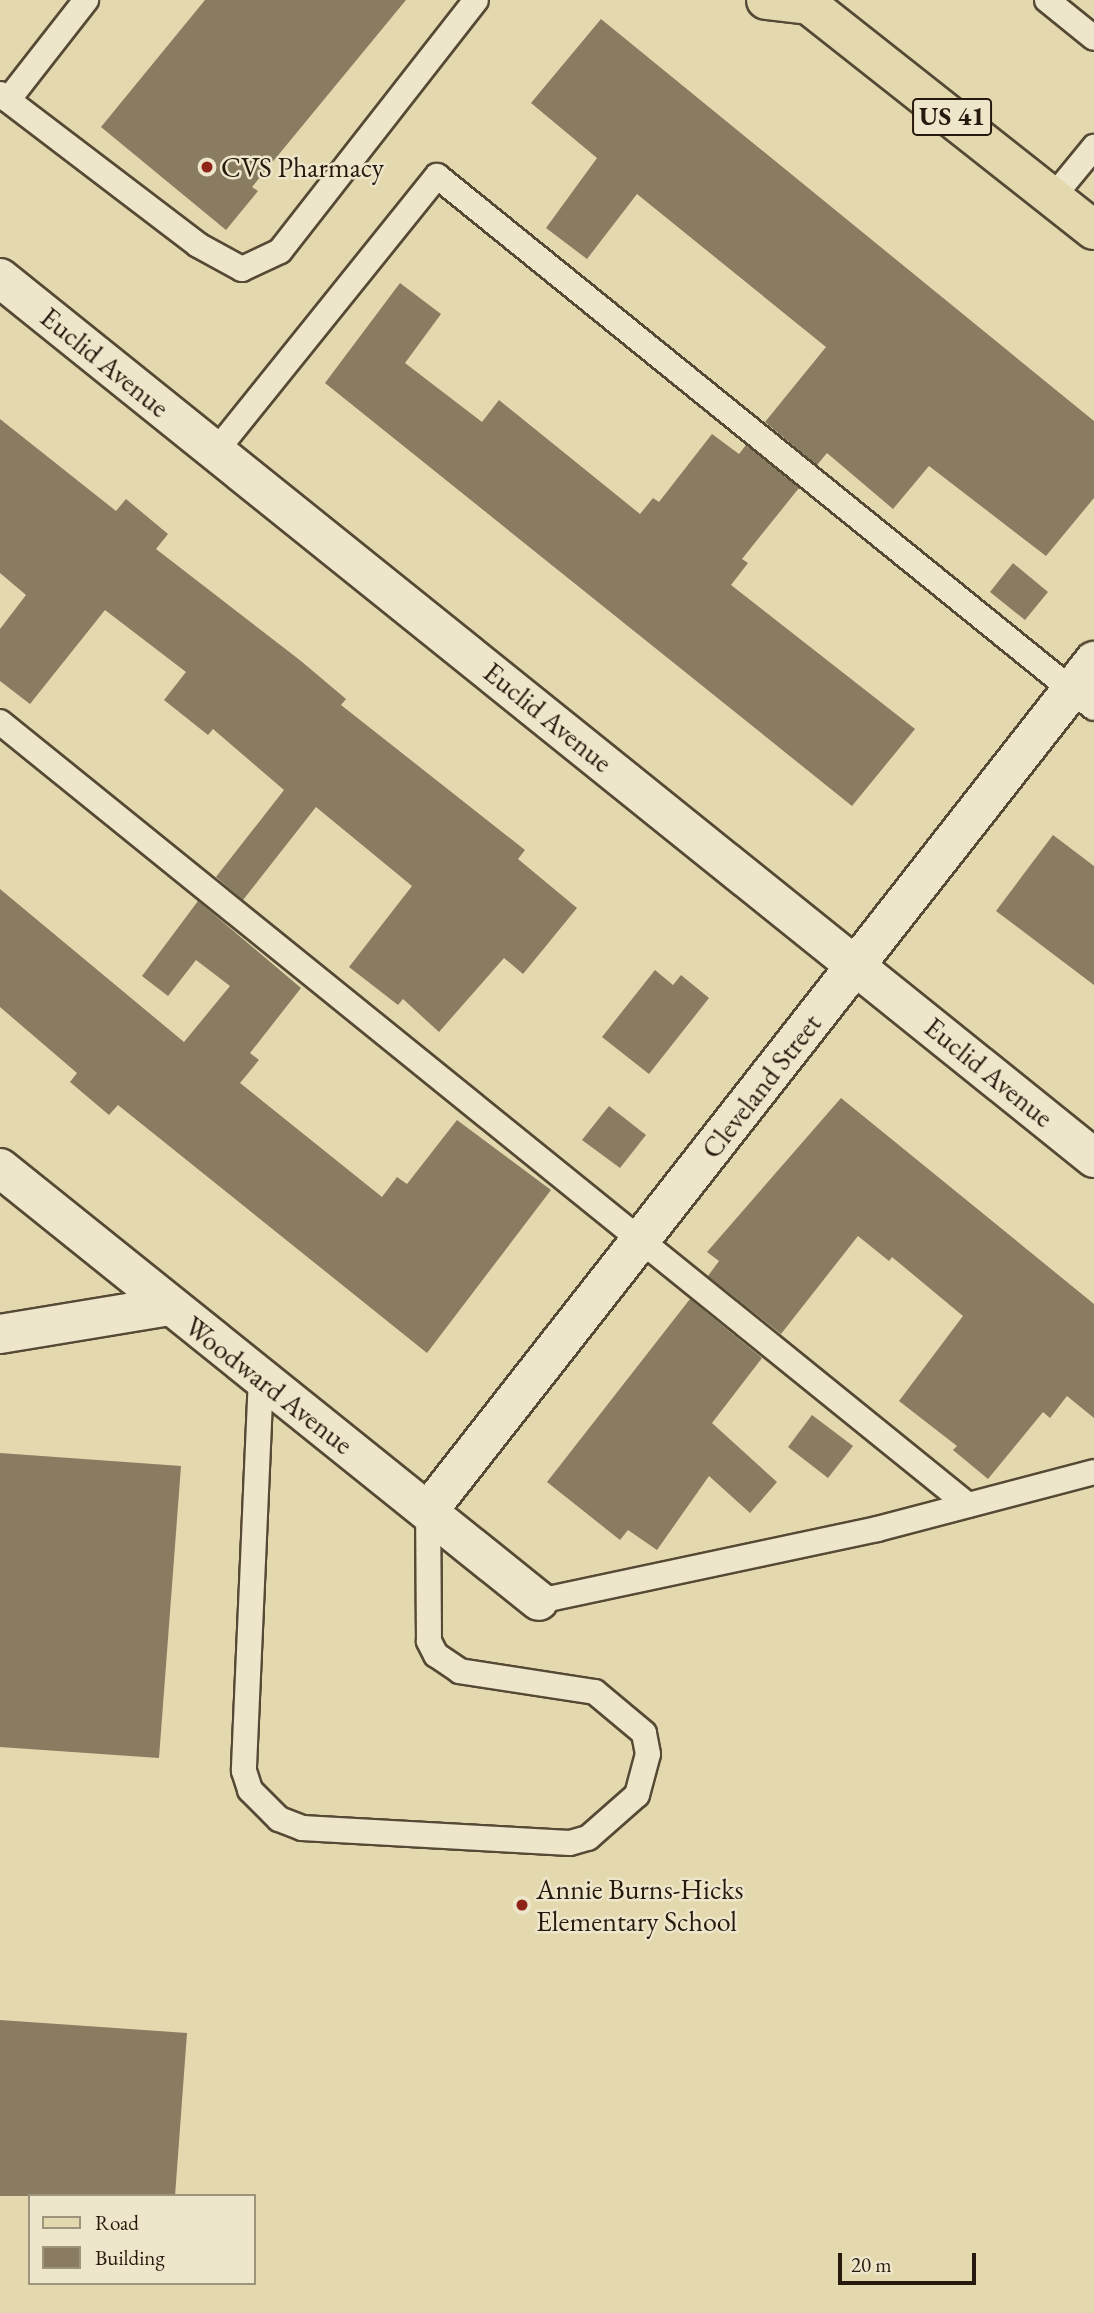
<!DOCTYPE html>
<html>
<head>
<meta charset="utf-8">
<style>
	body { margin:0 }
	#map { position:relative; width:1094px; height:2313px; overflow:hidden; background:#e4d8ae; font-family:"EB Garamond",serif }
	div>[style] { position:absolute }
	[style*='--x'] { left:calc(var(--x)*1px); top:calc(var(--y)*1px); width:calc(var(--w)*1px); rotate:calc(var(--a)*1deg) }
	.building>* { inset:0; background:#897c61 }
	.roads { filter:drop-shadow(2px 0 #564935) drop-shadow(-2px 0 #564935) drop-shadow(0 2px #564935) drop-shadow(0 -2px #564935) }
	.service>* { height:24px; margin:-12px; padding:0 12px; transform-origin:12px; border-radius:12px; background:#ede6ca }
	.minor>* { height:38px; margin:-19px; padding:0 19px; transform-origin:19px; border-radius:19px; background:#ede6ca }
	.primary>* { height:38px; margin:-19px; padding:0 19px; transform-origin:19px; border-radius:19px; background:#e4d8ae }
	.dots>* { width:19px; height:19px; translate:-50% -50%; box-sizing:border-box; border:4px solid #ede6ca; border-radius:50% }
	span { translate:-50% -50%; white-space:nowrap; text-align:center; line-height:1.15; -webkit-text-stroke:5px #ede6ca; paint-order:stroke }
	.shield-label span { padding:2px 5px; background:#ede6ca; border:2px solid; border-radius:5px; -webkit-text-stroke-width:0 }
	.shield-label { font-size:26px; color:#27190d; font-weight:700 }
	.poi-label { font-size:28px; color:#27190d }
	.left { translate:0 -50%; text-align:left }
	.street-label { font-size:28px; color:#27190d }
	.legend { position:absolute; left:28px; top:2194px; width:228px; height:91px; box-sizing:border-box; background:#ede6ca; border:2px solid #9e947e; margin:0; padding:9px 12px; list-style:none; font-size:21px; color:#27190d }
	.legend li { display:flex; align-items:center; gap:14px; height:35px }
	.legend b { width:35px; border:2px solid #9e947e }
	.scale { position:absolute; left:838px; top:2253px; width:138px; height:32px; box-sizing:border-box; border:4px solid #27190d; border-top:0; padding-left:9px; font-size:21px; line-height:24px; white-space:nowrap; color:#27190d; -webkit-text-stroke:5px #ede6ca; paint-order:stroke }
</style>
</head>
<body>
<div id="map">
	<div class="building">
		<div style="clip-path:polygon(205px 0,406px 0,252px 187px,258px 191px,226px 230px,101px 127px)"></div>
		<div style="clip-path:polygon(601px 19px,1094px 421px,1094px 498px,1046px 556px,929px 466px,893px 509px,827px 453px,817px 465px,765px 422px,826px 347px,637px 194px,587px 259px,546px 228px,597px 158px,531px 103px)"></div>
		<div style="clip-path:polygon(400px 283px,441px 314px,405px 363px,482px 422px,499px 400px,640px 514px,653px 498px,659px 502px,712px 434px,739px 454px,746px 445px,799px 488px,742px 559px,748px 563px,731px 585px,915px 729px,852px 806px,325px 383px)"></div>
		<div style="clip-path:polygon(0 419px,116px 511px,126px 499px,168px 534px,156px 549px,301px 661px,346px 699px,341px 705px,525px 850px,518px 859px,577px 908px,523px 974px,504px 958px,439px 1032px,403px 999px,398px 1005px,349px 967px,412px 886px,316px 807px,243px 900px,216px 877px,284px 790px,213px 729px,208px 735px,164px 700px,186px 672px,105px 610px,30px 704px,0 681px,0 629px,26px 595px,0 573px)"></div>
		<div style="clip-path:polygon(1013px 563px,1048px 592px,1025px 620px,990px 592px)"></div>
		<div style="clip-path:polygon(1053px 835px,1094px 866px,1094px 985px,996px 911px)"></div>
		<div style="clip-path:polygon(0 889px,184px 1042px,230px 986px,196px 960px,168px 996px,142px 976px,198px 901px,301px 988px,250px 1053px,259px 1060px,240px 1083px,382px 1197px,397px 1177px,407px 1184px,457px 1120px,551px 1190px,427px 1353px,118px 1105px,109px 1115px,70px 1082px,77px 1073px,0 1007px)"></div>
		<div style="clip-path:polygon(655px 970px,673px 985px,681px 975px,709px 998px,649px 1074px,602px 1037px)"></div>
		<div style="clip-path:polygon(841px 1098px,1094px 1304px,1094px 1418px,1067px 1396px,1050px 1418px,1043px 1412px,988px 1479px,953px 1450px,957px 1446px,899px 1401px,963px 1316px,892px 1257px,889px 1261px,858px 1236px,781px 1334px,708px 1276px,719px 1261px,707px 1252px)"></div>
		<div style="clip-path:polygon(609px 1106px,646px 1135px,620px 1168px,582px 1140px)"></div>
		<div style="clip-path:polygon(690px 1299px,762px 1358px,712px 1423px,777px 1482px,750px 1513px,709px 1476px,657px 1550px,628px 1530px,620px 1540px,547px 1482px)"></div>
		<div style="clip-path:polygon(812px 1415px,853px 1446px,828px 1478px,788px 1447px)"></div>
		<div style="clip-path:polygon(0 1453px,181px 1466px,159px 1758px,0 1747px)"></div>
		<div style="clip-path:polygon(0 2020px,187px 2033px,175px 2196px,0 2196px)"></div>
	</div>
	<div class="roads">
		<div class="service">
			<div style="--x:1047;--y:0;--w:60;--a:39"></div>
			<div style="--x:0;--y:94;--w:249;--a:37.3"></div>
			<div style="--x:198;--y:245;--w:50;--a:28.6"></div>
			<div style="--x:242;--y:269;--w:42;--a:-25.3"></div>
			<div style="--x:280;--y:251;--w:318;--a:-52"></div>
			<div style="--x:8;--y:100;--w:127;--a:-52"></div>
			<div style="--x:1053;--y:197;--w:65;--a:-50.6"></div>
			<div style="--x:216;--y:451;--w:353;--a:-51.2"></div>
			<div style="--x:437;--y:176;--w:845;--a:39"></div>
			<div style="--x:0;--y:722;--w:1245;--a:38.97"></div>
			<div style="--x:261;--y:1377;--w:394;--a:92.5"></div>
			<div style="--x:244;--y:1771;--w:20;--a:72"></div>
			<div style="--x:250;--y:1790;--w:41;--a:45"></div>
			<div style="--x:279;--y:1819;--w:25;--a:21"></div>
			<div style="--x:302;--y:1828;--w:268;--a:3.2"></div>
			<div style="--x:570;--y:1843;--w:19;--a:-16"></div>
			<div style="--x:588;--y:1838;--w:65;--a:-41.3"></div>
			<div style="--x:637;--y:1795;--w:42;--a:-75"></div>
			<div style="--x:648;--y:1754;--w:21;--a:-101"></div>
			<div style="--x:644;--y:1733;--w:64;--a:-140.1"></div>
			<div style="--x:595;--y:1692;--w:137;--a:-171.2"></div>
			<div style="--x:460;--y:1671;--w:29;--a:-146"></div>
			<div style="--x:436;--y:1655;--w:16;--a:-117"></div>
			<div style="--x:429;--y:1641;--w:130;--a:-90.4"></div>
			<div style="--x:539;--y:1601;--w:346;--a:-12"></div>
			<div style="--x:877;--y:1529;--w:224;--a:-14.7"></div>
		</div>
		<div class="minor">
			<div style="--x:0;--y:278;--w:1404;--a:38.81"></div>
			<div style="--x:0;--y:1168;--w:691;--a:38.78"></div>
			<div style="--x:0;--y:1334;--w:172;--a:-9.4"></div>
			<div style="--x:428;--y:1511;--w:1080;--a:-51.92"></div>
		</div>
		<div class="primary">
			<div style="--x:766;--y:0;--w:43;--a:6.6"></div>
			<div style="--x:809;--y:5;--w:363;--a:38.3"></div>
		</div>
	</div>
	<div class="dots">
		<div style="left:207px;top:167px;background:#8f2418"></div>
		<div style="left:522px;top:1905px;background:#8f2418"></div>
	</div>
	<div class="shield-label">
		<span style="left:952px;top:117px">US 41</span>
	</div>
	<div class="poi-label">
		<span class="left" style="left:221px;top:167px">CVS Pharmacy</span>
		<span class="left" style="left:536px;top:1905px">Annie Burns-Hicks<br>Elementary School</span>
	</div>
	<div class="street-label">
		<span style="left:105px;top:362px;rotate:39deg">Euclid Avenue</span>
		<span style="left:548px;top:717px;rotate:39deg">Euclid Avenue</span>
		<span style="left:989px;top:1072px;rotate:39deg">Euclid Avenue</span>
		<span style="left:761px;top:1086px;rotate:-52deg">Cleveland Street</span>
		<span style="left:269px;top:1385px;rotate:38deg">Woodward Avenue</span>
	</div>
	<ul class="legend">
	<li><b style="height:9px;background:#e4d8ae"></b>Road</li>
	<li><b style="height:19px;background:#897c61"></b>Building</li>
	</ul>
	<div class="scale">20 m</div>
</div>
</body>
</html>
